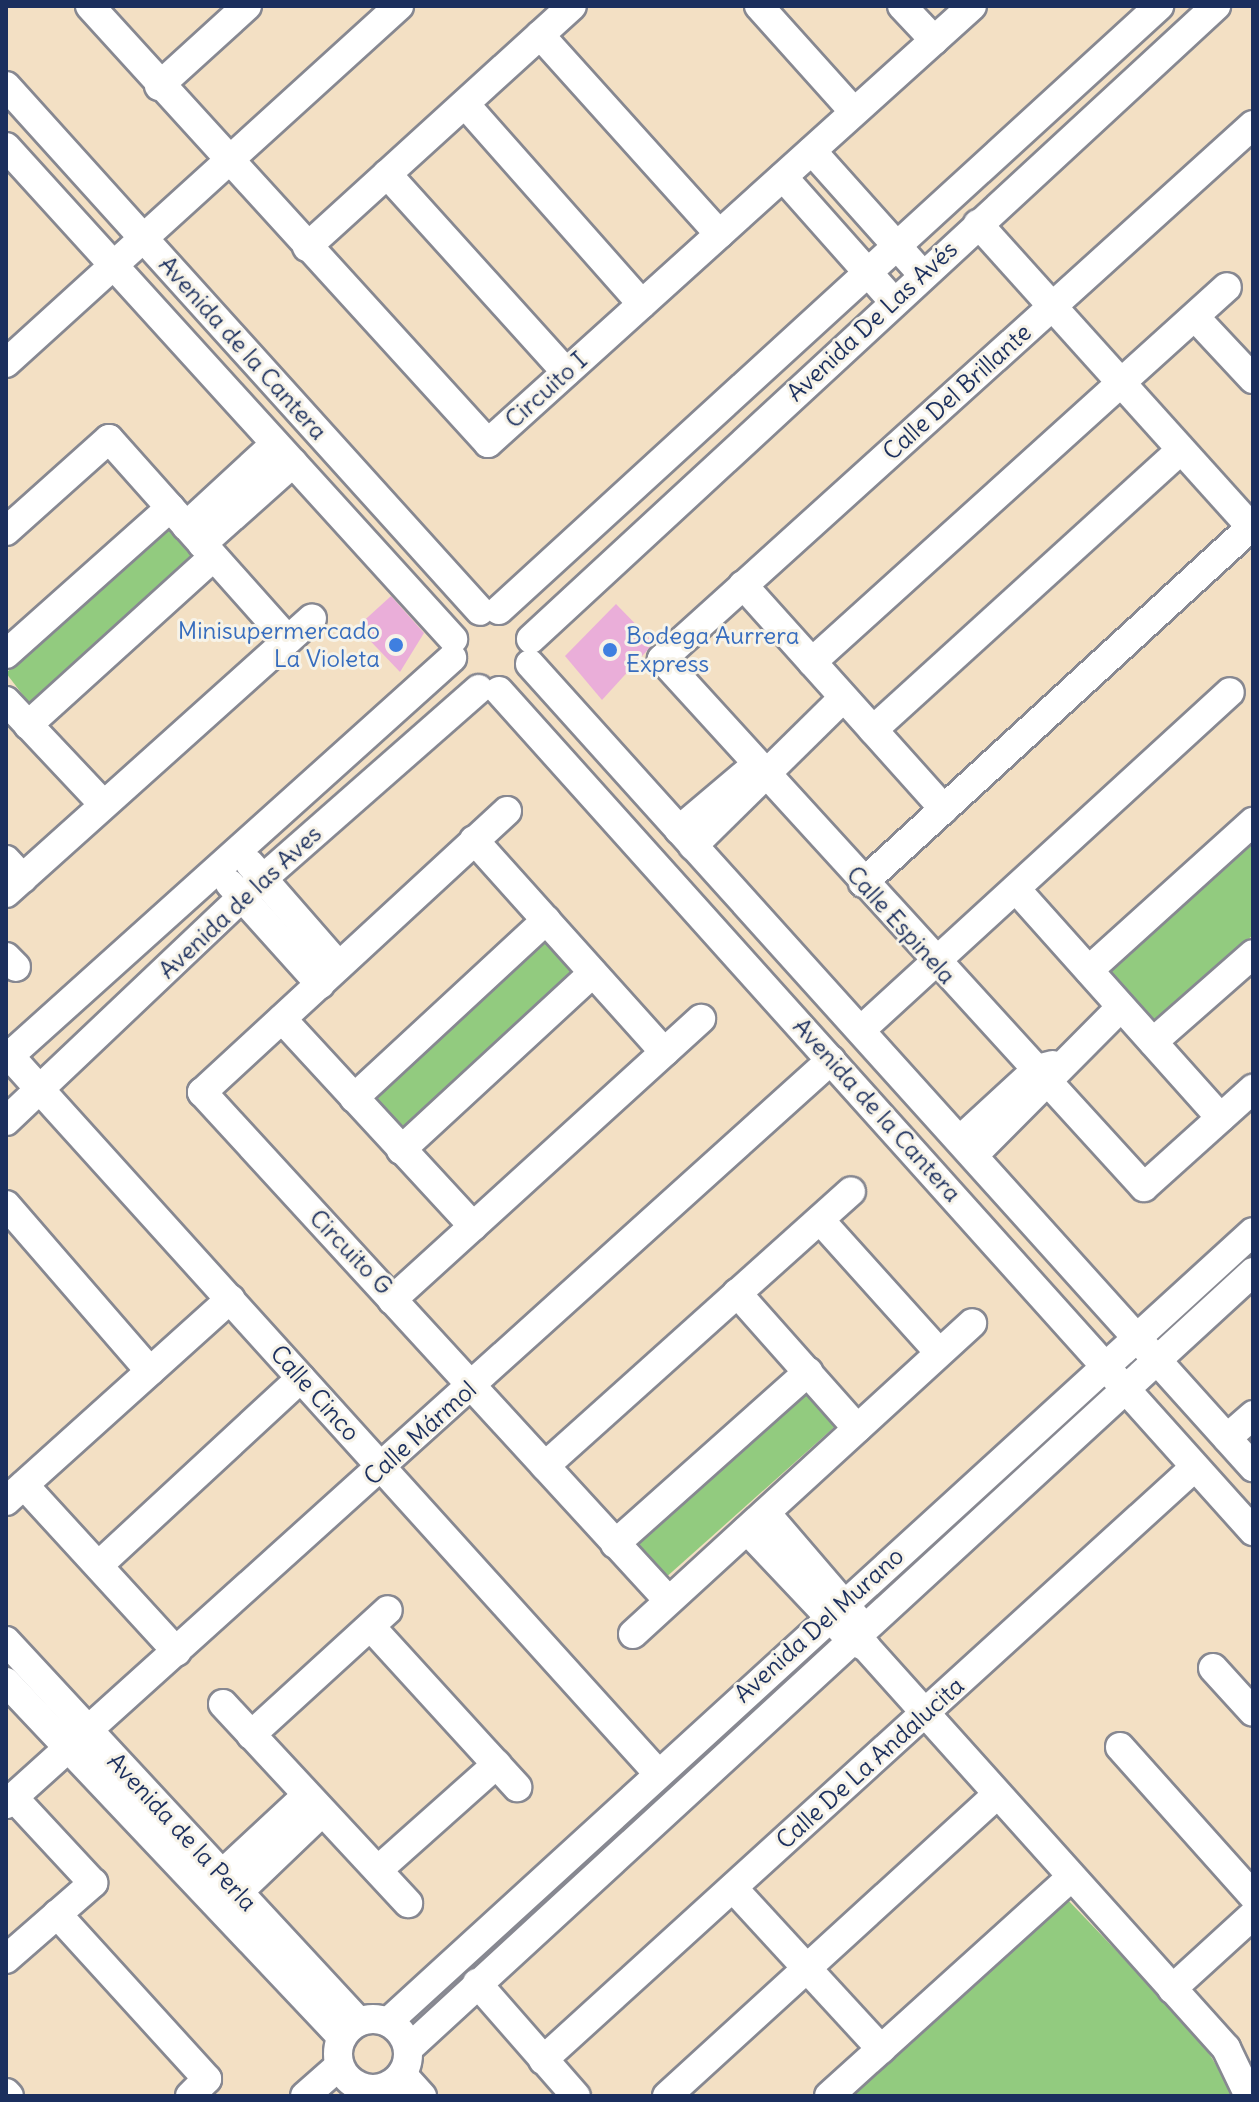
<!DOCTYPE html>
<html>
<head>
<meta charset="utf-8">
<style>
	body { margin:0 }
	#map { position:relative; width:1259px; height:2102px; overflow:hidden; background:#f3e0c4; font-family:Delius,sans-serif }
	div>[style] { position:absolute }
	[style*='--x'] { left:calc(var(--x)*1px); top:calc(var(--y)*1px); width:calc(var(--w)*1px); rotate:calc(var(--a)*1deg) }
	.green>* { inset:0; background:#92cb7f }
	.building>* { inset:0; background:#eaaed9 }
	.roads { filter:drop-shadow(2px 0 #878891) drop-shadow(-2px 0 #878891) drop-shadow(0 2px #878891) drop-shadow(0 -2px #878891) }
	.minor>* { height:28px; margin:-14px; padding:0 14px; transform-origin:14px; border-radius:14px; background:#fff }
	.minor>.ring { margin:-14px; padding:0; box-sizing:content-box; background:none; border:28px solid #fff; border-radius:50% }
	.dots>* { width:22px; height:22px; translate:-50% -50%; box-sizing:border-box; border:4px solid #f7f3e8; border-radius:50% }
	span { translate:-50% -50%; white-space:nowrap; text-align:center; line-height:1.15; -webkit-text-stroke:6px #f7f3e8; paint-order:stroke }
	.street-label { font-size:24px; color:#1b2f5e }
	.shop-label { font-size:24px; color:#366cbe }
	.right { translate:-100% -50%; text-align:right }
	.left { translate:0 -50%; text-align:left }
	.frame { position:absolute; inset:0; border:8px solid #1b2f5e; pointer-events:none }
</style>
</head>
<body>
<div id="map">
	<div class="green">
		<div style="clip-path:polygon(176px 518px,205px 549px,32px 707px,6px 673px)"></div>
		<div style="clip-path:polygon(1253px 836px,1253px 935px,1153px 1024px,1104px 968px)"></div>
		<div style="clip-path:polygon(545px 936px,578px 973px,401px 1134px,368px 1097px)"></div>
		<div style="clip-path:polygon(808px 1385px,840px 1422px,663px 1580px,630px 1543px)"></div>
		<div style="clip-path:polygon(1065px 1897px,1199px 2037px,1235px 2096px,845px 2096px)"></div>
	</div>
	<div class="building">
		<div style="clip-path:polygon(391px 596px,424px 633px,400px 672px,357px 627px)"></div>
		<div style="clip-path:polygon(616px 604px,654px 643px,602px 700px,565px 656px)"></div>
	</div>
	<div class="roads">
		<div class="minor">
			<div style="--x:90;--y:6;--w:591;--a:47.67"></div>
			<div style="--x:488;--y:443;--w:652;--a:-42.08"></div>
			<div style="--x:759;--y:6;--w:142;--a:48.1"></div>
			<div style="--x:902;--y:6;--w:47;--a:46.7"></div>
			<div style="--x:540;--y:35;--w:268;--a:48"></div>
			<div style="--x:6;--y:86;--w:707;--a:47.92"></div>
			<div style="--x:159;--y:86;--w:119;--a:-42.3"></div>
			<div style="--x:465;--y:104;--w:267;--a:48.5"></div>
			<div style="--x:1253;--y:125;--w:797;--a:137.9"></div>
			<div style="--x:662;--y:659;--w:715;--a:47.61"></div>
			<div style="--x:1144;--y:1187;--w:147;--a:-42"></div>
			<div style="--x:6;--y:147;--w:665;--a:47.74"></div>
			<div style="--x:812;--y:151;--w:165;--a:48.2"></div>
			<div style="--x:387;--y:174;--w:267;--a:47.9"></div>
			<div style="--x:783;--y:177;--w:166;--a:48.4"></div>
			<div style="--x:307;--y:247;--w:358;--a:-42.3"></div>
			<div style="--x:1195;--y:317;--w:85;--a:46.9"></div>
			<div style="--x:6;--y:363;--w:531;--a:-42.25"></div>
			<div style="--x:186;--y:526;--w:121;--a:-42.7"></div>
			<div style="--x:6;--y:531;--w:138;--a:-41.8"></div>
			<div style="--x:109;--y:439;--w:269;--a:48.3"></div>
			<div style="--x:202;--y:544;--w:122;--a:-41.7"></div>
			<div style="--x:743;--y:585;--w:301;--a:48.1"></div>
			<div style="--x:499;--y:610;--w:895;--a:-42.46"></div>
			<div style="--x:531;--y:639;--w:933;--a:-42.74"></div>
			<div style="--x:6;--y:654;--w:220;--a:-41.7"></div>
			<div style="--x:812;--y:662;--w:559;--a:-42.1"></div>
			<div style="--x:530;--y:664;--w:1081;--a:48"></div>
			<div style="--x:499;--y:691;--w:1129;--a:48.09"></div>
			<div style="--x:6;--y:701;--w:141;--a:46.7"></div>
			<div style="--x:28;--y:725;--w:250;--a:-42.2"></div>
			<div style="--x:873;--y:730;--w:416;--a:-42.3"></div>
			<div style="--x:507;--y:811;--w:415;--a:137.3"></div>
			<div style="--x:202;--y:1092;--w:689;--a:47.47"></div>
			<div style="--x:679;--y:830;--w:102;--a:-40.2"></div>
			<div style="--x:474;--y:840;--w:285;--a:48.1"></div>
			<div style="--x:693;--y:846;--w:211;--a:-44.6"></div>
			<div style="--x:6;--y:860;--w:25;--a:47"></div>
			<div style="--x:250;--y:864;--w:135;--a:48.9"></div>
			<div style="--x:863;--y:883;--w:527;--a:-42.54"></div>
			<div style="--x:1251;--y:527;--w:408;--a:-132"></div>
			<div style="--x:230;--y:884;--w:135;--a:48"></div>
			<div style="--x:1016;--y:889;--w:307;--a:48.2"></div>
			<div style="--x:6;--y:893;--w:411;--a:-41.9"></div>
			<div style="--x:6;--y:957;--w:14;--a:45"></div>
			<div style="--x:1089;--y:970;--w:221;--a:-42.1"></div>
			<div style="--x:282;--y:1019;--w:282;--a:47.3"></div>
			<div style="--x:861;--y:1030;--w:500;--a:-42.49"></div>
			<div style="--x:1153;--y:1042;--w:133;--a:-41.3"></div>
			<div style="--x:6;--y:1052;--w:969;--a:47.89"></div>
			<div style="--x:6;--y:1059;--w:600;--a:-41.96"></div>
			<div style="--x:354;--y:1098;--w:262;--a:-42.8"></div>
			<div style="--x:6;--y:1121;--w:325;--a:-43.5"></div>
			<div style="--x:242;--y:897;--w:315;--a:-41.3"></div>
			<div style="--x:961;--y:1139;--w:103;--a:-42.6"></div>
			<div style="--x:1037;--y:1069;--w:16;--a:-14"></div>
			<div style="--x:401;--y:1150;--w:261;--a:-42.7"></div>
			<div style="--x:975;--y:1154;--w:207;--a:-45.2"></div>
			<div style="--x:6;--y:1205;--w:220;--a:49.1"></div>
			<div style="--x:820;--y:1220;--w:178;--a:48"></div>
			<div style="--x:737;--y:1293;--w:181;--a:48.4"></div>
			<div style="--x:392;--y:1300;--w:418;--a:-42.3"></div>
			<div style="--x:1227;--y:1438;--w:35;--a:-41"></div>
			<div style="--x:545;--y:1466;--w:411;--a:-41.9"></div>
			<div style="--x:24;--y:1485;--w:226;--a:47.5"></div>
			<div style="--x:6;--y:1501;--w:302;--a:-42"></div>
			<div style="--x:766;--y:1513;--w:137;--a:49.4"></div>
			<div style="--x:747;--y:1530;--w:151;--a:46.6"></div>
			<div style="--x:851;--y:1640;--w:17;--a:25"></div>
			<div style="--x:866;--y:1647;--w:539;--a:48.08"></div>
			<div style="--x:1226;--y:2048;--w:53;--a:64.4"></div>
			<div style="--x:615;--y:1544;--w:259;--a:-41.7"></div>
			<div style="--x:99;--y:1565;--w:275;--a:-42.8"></div>
			<div style="--x:371;--y:1627;--w:217;--a:47.6"></div>
			<div style="--x:633;--y:1634;--w:460;--a:-42.5"></div>
			<div style="--x:6;--y:1641;--w:519;--a:47.18"></div>
			<div style="--x:1213;--y:1668;--w:59;--a:47.7"></div>
			<div style="--x:6;--y:1682;--w:489;--a:46.6"></div>
			<div style="--x:223;--y:1704;--w:272;--a:47.1"></div>
			<div style="--x:251;--y:1735;--w:185;--a:-42.4"></div>
			<div style="--x:1120;--y:1747;--w:200;--a:48.2"></div>
			<div style="--x:6;--y:1804;--w:1111;--a:-42.04"></div>
			<div style="--x:378;--y:1870;--w:159;--a:-41.7"></div>
			<div style="--x:207;--y:1888;--w:135;--a:-42.9"></div>
			<div style="--x:733;--y:1888;--w:219;--a:47.4"></div>
			<div style="--x:224;--y:1906;--w:136;--a:-43.8"></div>
			<div style="--x:57;--y:1914;--w:223;--a:47.7"></div>
			<div style="--x:207;--y:2079;--w:24;--a:135"></div>
			<div style="--x:6;--y:1959;--w:116;--a:-41.1"></div>
			<div style="--x:93;--y:1883;--w:116;--a:-132.9"></div>
			<div style="--x:477;--y:1983;--w:150;--a:48.8"></div>
			<div style="--x:1172;--y:1989;--w:110;--a:-42.4"></div>
			<div class="ring" style="left:338px;top:2019px;width:42px;height:42px"></div>
			<div style="--x:388;--y:2022;--w:1171;--a:-42.41"></div>
			<div style="--x:408;--y:2049;--w:1148;--a:-42.6"></div>
			<div style="--x:543;--y:2060;--w:881;--a:-42.29"></div>
			<div style="--x:402;--y:2074;--w:30;--a:48"></div>
			<div style="--x:6;--y:2093;--w:4;--a:45"></div>
			<div style="--x:305;--y:2096;--w:45;--a:-41.4"></div>
			<div style="--x:667;--y:2096;--w:445;--a:-42.4"></div>
			<div style="--x:829;--y:2096;--w:325;--a:-42.1"></div>
		</div>
	</div>
	<div class="dots">
		<div style="left:396px;top:645px;background:#3f7fe0"></div>
		<div style="left:610px;top:650px;background:#3f7fe0"></div>
	</div>
	<div class="street-label">
		<span style="left:872px;top:321px;rotate:-43deg">Avenida De Las Avés</span>
		<span style="left:243px;top:348px;rotate:48deg">Avenida de la Cantera</span>
		<span style="left:546px;top:390px;rotate:-42deg">Circuito I</span>
		<span style="left:957px;top:392px;rotate:-42deg">Calle Del Brillante</span>
		<span style="left:240px;top:902px;rotate:-43deg">Avenida de las Aves</span>
		<span style="left:901px;top:925px;rotate:48deg">Calle Espinela</span>
		<span style="left:877px;top:1110px;rotate:48deg">Avenida de la Cantera</span>
		<span style="left:351px;top:1252px;rotate:46deg">Circuito G</span>
		<span style="left:315px;top:1393px;rotate:48deg">Calle Cinco</span>
		<span style="left:420px;top:1433px;rotate:-42deg">Calle Mármol</span>
		<span style="left:819px;top:1625px;rotate:-42deg">Avenida Del Murano</span>
		<span style="left:870px;top:1763px;rotate:-42deg">Calle De La Andalucita</span>
		<span style="left:182px;top:1832px;rotate:47deg">Avenida de la Perla</span>
	</div>
	<div class="shop-label">
		<span class="right" style="left:380px;top:645px">Minisupermercado<br>La Violeta</span>
		<span class="left" style="left:626px;top:650px">Bodega Aurrera<br>Express</span>
	</div>
	<div class="frame"></div>
</div>
</body>
</html>
